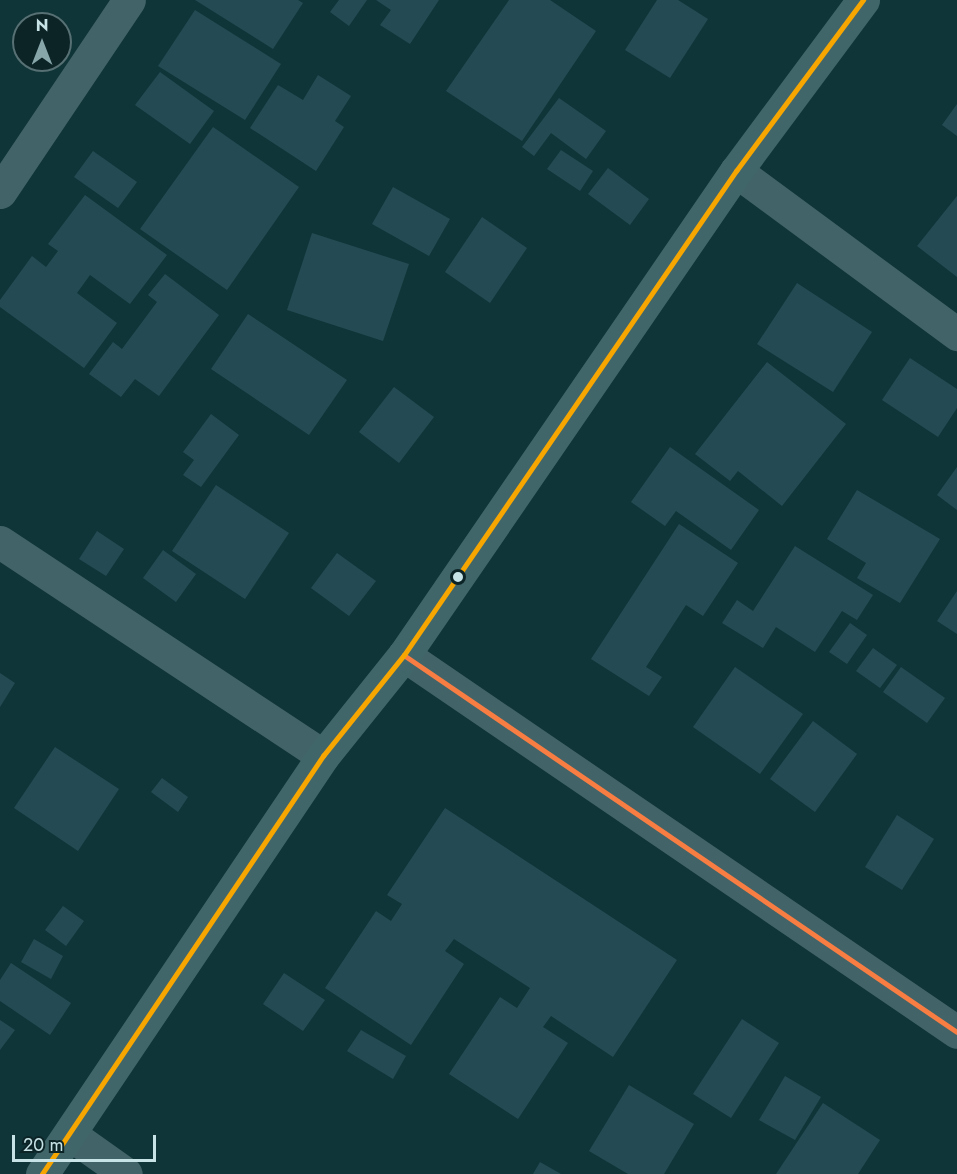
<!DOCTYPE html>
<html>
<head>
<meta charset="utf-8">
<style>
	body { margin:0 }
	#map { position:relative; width:957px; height:1174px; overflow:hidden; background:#103538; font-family:Jost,sans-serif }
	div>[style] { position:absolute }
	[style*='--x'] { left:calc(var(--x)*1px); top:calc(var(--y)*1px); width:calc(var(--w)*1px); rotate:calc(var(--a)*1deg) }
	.building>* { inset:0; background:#244b53 }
	.minor>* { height:33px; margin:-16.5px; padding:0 16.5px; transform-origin:16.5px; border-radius:16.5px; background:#426468 }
	.secondary>* { height:33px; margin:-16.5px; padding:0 16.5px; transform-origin:16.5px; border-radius:16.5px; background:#41666a }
	.bus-1>* { height:4.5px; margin:-2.25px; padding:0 2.25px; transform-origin:2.25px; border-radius:2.25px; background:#f77d43 }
	.bus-2>* { height:4.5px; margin:-2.25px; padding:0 2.25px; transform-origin:2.25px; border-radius:2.25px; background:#f7a600 }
	.dots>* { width:16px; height:16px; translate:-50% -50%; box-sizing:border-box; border:3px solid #0d2427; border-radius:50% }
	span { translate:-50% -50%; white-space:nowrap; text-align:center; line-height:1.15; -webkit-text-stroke:5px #0d2427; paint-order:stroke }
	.north { position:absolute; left:12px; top:12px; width:60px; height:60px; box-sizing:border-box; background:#0d2427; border:2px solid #577073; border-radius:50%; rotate:0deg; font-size:16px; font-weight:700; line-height:24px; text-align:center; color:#c7e3e6 }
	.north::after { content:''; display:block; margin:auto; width:21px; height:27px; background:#87a6a9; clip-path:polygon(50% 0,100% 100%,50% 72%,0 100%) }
	.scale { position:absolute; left:12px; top:1135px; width:144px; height:27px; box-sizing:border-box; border:3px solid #c7e3e6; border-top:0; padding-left:8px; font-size:18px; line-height:21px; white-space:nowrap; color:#c7e3e6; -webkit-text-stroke:4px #0d2427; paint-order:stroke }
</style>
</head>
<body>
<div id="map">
	<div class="building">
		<div style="clip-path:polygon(195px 0,298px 0,303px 3px,273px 49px)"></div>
		<div style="clip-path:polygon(339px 0,367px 0,349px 26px,330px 12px)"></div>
		<div style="clip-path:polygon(376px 0,439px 0,410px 44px,380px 25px,391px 10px)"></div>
		<div style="clip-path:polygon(509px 0,550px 0,596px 31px,522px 141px,446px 91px)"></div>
		<div style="clip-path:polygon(657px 0,678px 0,708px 19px,670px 78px,625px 50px)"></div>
		<div style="clip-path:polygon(195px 10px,281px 64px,245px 120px,158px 66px)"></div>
		<div style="clip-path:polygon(160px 72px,214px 111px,190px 144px,135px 105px)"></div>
		<div style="clip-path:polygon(318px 75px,351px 96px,335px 121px,344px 127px,316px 171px,250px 128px,278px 85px,303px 100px)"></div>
		<div style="clip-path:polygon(559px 98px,606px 131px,586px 159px,551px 133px,534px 156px,522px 147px)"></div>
		<div style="clip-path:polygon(957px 104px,957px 136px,942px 125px)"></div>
		<div style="clip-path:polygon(213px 127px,299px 187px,227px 290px,140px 229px)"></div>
		<div style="clip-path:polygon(561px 150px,593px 171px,580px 191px,547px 169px)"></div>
		<div style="clip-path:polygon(93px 151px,137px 182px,118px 208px,74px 177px)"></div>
		<div style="clip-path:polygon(608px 168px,649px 199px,630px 225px,588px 194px)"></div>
		<div style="clip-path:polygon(393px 187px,450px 219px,429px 256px,372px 224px)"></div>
		<div style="clip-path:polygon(85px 195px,167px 255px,130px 304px,90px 275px,77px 293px,117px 323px,84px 368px,0 307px,0 300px,32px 256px,46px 267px,58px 251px,48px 244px)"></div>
		<div style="clip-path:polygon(957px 196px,957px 277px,917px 246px)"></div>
		<div style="clip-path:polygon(482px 217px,527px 248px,490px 303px,445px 272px)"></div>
		<div style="clip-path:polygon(312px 233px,409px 264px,383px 341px,287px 310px)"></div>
		<div style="clip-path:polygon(165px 274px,219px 315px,159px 396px,135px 379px,121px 397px,89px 374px,113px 342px,122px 349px,157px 302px,148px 295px)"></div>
		<div style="clip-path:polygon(797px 283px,872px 332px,833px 392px,757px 344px)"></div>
		<div style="clip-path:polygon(248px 314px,347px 380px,309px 435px,211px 369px)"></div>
		<div style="clip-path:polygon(910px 358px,957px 389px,957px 408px,938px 437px,882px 400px)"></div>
		<div style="clip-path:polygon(767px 362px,846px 424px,782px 506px,738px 471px,730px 481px,695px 454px)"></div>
		<div style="clip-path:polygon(394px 387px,434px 417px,399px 463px,359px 432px)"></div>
		<div style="clip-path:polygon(211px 414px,239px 435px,201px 487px,183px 475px,194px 460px,183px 452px)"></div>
		<div style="clip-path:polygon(670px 447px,759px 510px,731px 550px,676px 511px,665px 526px,631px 502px)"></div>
		<div style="clip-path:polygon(957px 467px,957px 510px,937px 495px)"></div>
		<div style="clip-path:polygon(216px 485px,289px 533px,245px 599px,172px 551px)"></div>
		<div style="clip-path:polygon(857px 490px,940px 539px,900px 603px,857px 578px,866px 563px,827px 539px)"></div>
		<div style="clip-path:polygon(679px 524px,738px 563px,703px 616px,686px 605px,646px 667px,662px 677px,649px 696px,591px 659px)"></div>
		<div style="clip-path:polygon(97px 531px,124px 549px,106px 576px,79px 559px)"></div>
		<div style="clip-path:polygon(795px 546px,873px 595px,857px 620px,842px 611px,815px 652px,776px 627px,763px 648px,722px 623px,737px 600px,753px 611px)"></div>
		<div style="clip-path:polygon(163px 550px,196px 574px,176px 602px,143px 578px)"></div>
		<div style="clip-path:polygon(337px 553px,376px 581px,349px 616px,311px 588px)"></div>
		<div style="clip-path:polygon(957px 591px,957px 634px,937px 621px)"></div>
		<div style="clip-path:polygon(850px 623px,867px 635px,847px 664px,829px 652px)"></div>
		<div style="clip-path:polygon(873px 648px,897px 665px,880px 688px,856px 671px)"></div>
		<div style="clip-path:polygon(735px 667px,803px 714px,760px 774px,693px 727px)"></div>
		<div style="clip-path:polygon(901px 667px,945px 698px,927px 723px,883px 692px)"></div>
		<div style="clip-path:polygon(0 673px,15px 683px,0 707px)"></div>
		<div style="clip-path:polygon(813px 721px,857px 754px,815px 812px,770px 779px)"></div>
		<div style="clip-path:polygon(55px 747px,119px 789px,78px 851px,14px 808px)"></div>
		<div style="clip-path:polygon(162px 778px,188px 797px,178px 812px,151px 792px)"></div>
		<div style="clip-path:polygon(445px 808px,677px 960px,613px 1057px,551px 1016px,543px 1027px,568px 1043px,518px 1119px,449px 1074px,500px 997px,517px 1008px,530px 988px,454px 939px,445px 951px,464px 964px,411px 1045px,325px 988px,376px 911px,391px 921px,402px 904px,387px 895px)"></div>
		<div style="clip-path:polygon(897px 815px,934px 839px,902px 890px,865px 867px)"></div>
		<div style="clip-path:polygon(63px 906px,84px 921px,66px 946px,45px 930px)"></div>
		<div style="clip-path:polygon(34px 939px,63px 956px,51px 979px,21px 962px)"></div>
		<div style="clip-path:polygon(11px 963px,71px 1003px,50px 1035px,0 1001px,0 980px)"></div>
		<div style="clip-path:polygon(284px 973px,325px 1000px,303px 1031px,263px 1004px)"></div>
		<div style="clip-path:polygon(742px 1019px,779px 1043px,731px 1118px,693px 1094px)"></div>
		<div style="clip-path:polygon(0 1020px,15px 1030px,0 1050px)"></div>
		<div style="clip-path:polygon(361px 1030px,406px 1056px,393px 1079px,347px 1051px)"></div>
		<div style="clip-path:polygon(785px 1076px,821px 1097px,795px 1140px,759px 1120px)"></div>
		<div style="clip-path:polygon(629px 1085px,694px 1124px,664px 1174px,628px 1174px,589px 1151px)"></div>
		<div style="clip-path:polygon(823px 1103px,880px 1140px,858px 1174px,776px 1174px)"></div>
		<div style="clip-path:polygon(540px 1162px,561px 1174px,533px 1174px)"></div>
	</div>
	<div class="minor">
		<div style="--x:736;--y:171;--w:275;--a:36.4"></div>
		<div style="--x:0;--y:192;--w:231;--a:-56.1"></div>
		<div style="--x:0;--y:542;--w:387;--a:33.5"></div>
		<div style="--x:404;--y:655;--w:669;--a:34.28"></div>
		<div style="--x:71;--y:1135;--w:67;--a:35.3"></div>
	</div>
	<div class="secondary">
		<div style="--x:42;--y:1174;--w:504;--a:-56.09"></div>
		<div style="--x:323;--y:756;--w:129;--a:-51.3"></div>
		<div style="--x:404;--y:655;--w:587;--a:-55.55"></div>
		<div style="--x:736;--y:171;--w:213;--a:-53.4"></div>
	</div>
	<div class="bus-1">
		<div style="--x:404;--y:655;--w:669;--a:34.28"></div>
	</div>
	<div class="bus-2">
		<div style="--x:42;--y:1174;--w:504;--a:-56.09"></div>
		<div style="--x:323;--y:756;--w:129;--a:-51.3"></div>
		<div style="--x:404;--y:655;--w:587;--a:-55.55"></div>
		<div style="--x:736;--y:171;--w:213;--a:-53.4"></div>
	</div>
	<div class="dots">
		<div style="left:458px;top:577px;background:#c7e3e6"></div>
	</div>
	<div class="north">N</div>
	<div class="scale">20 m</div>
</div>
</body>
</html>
